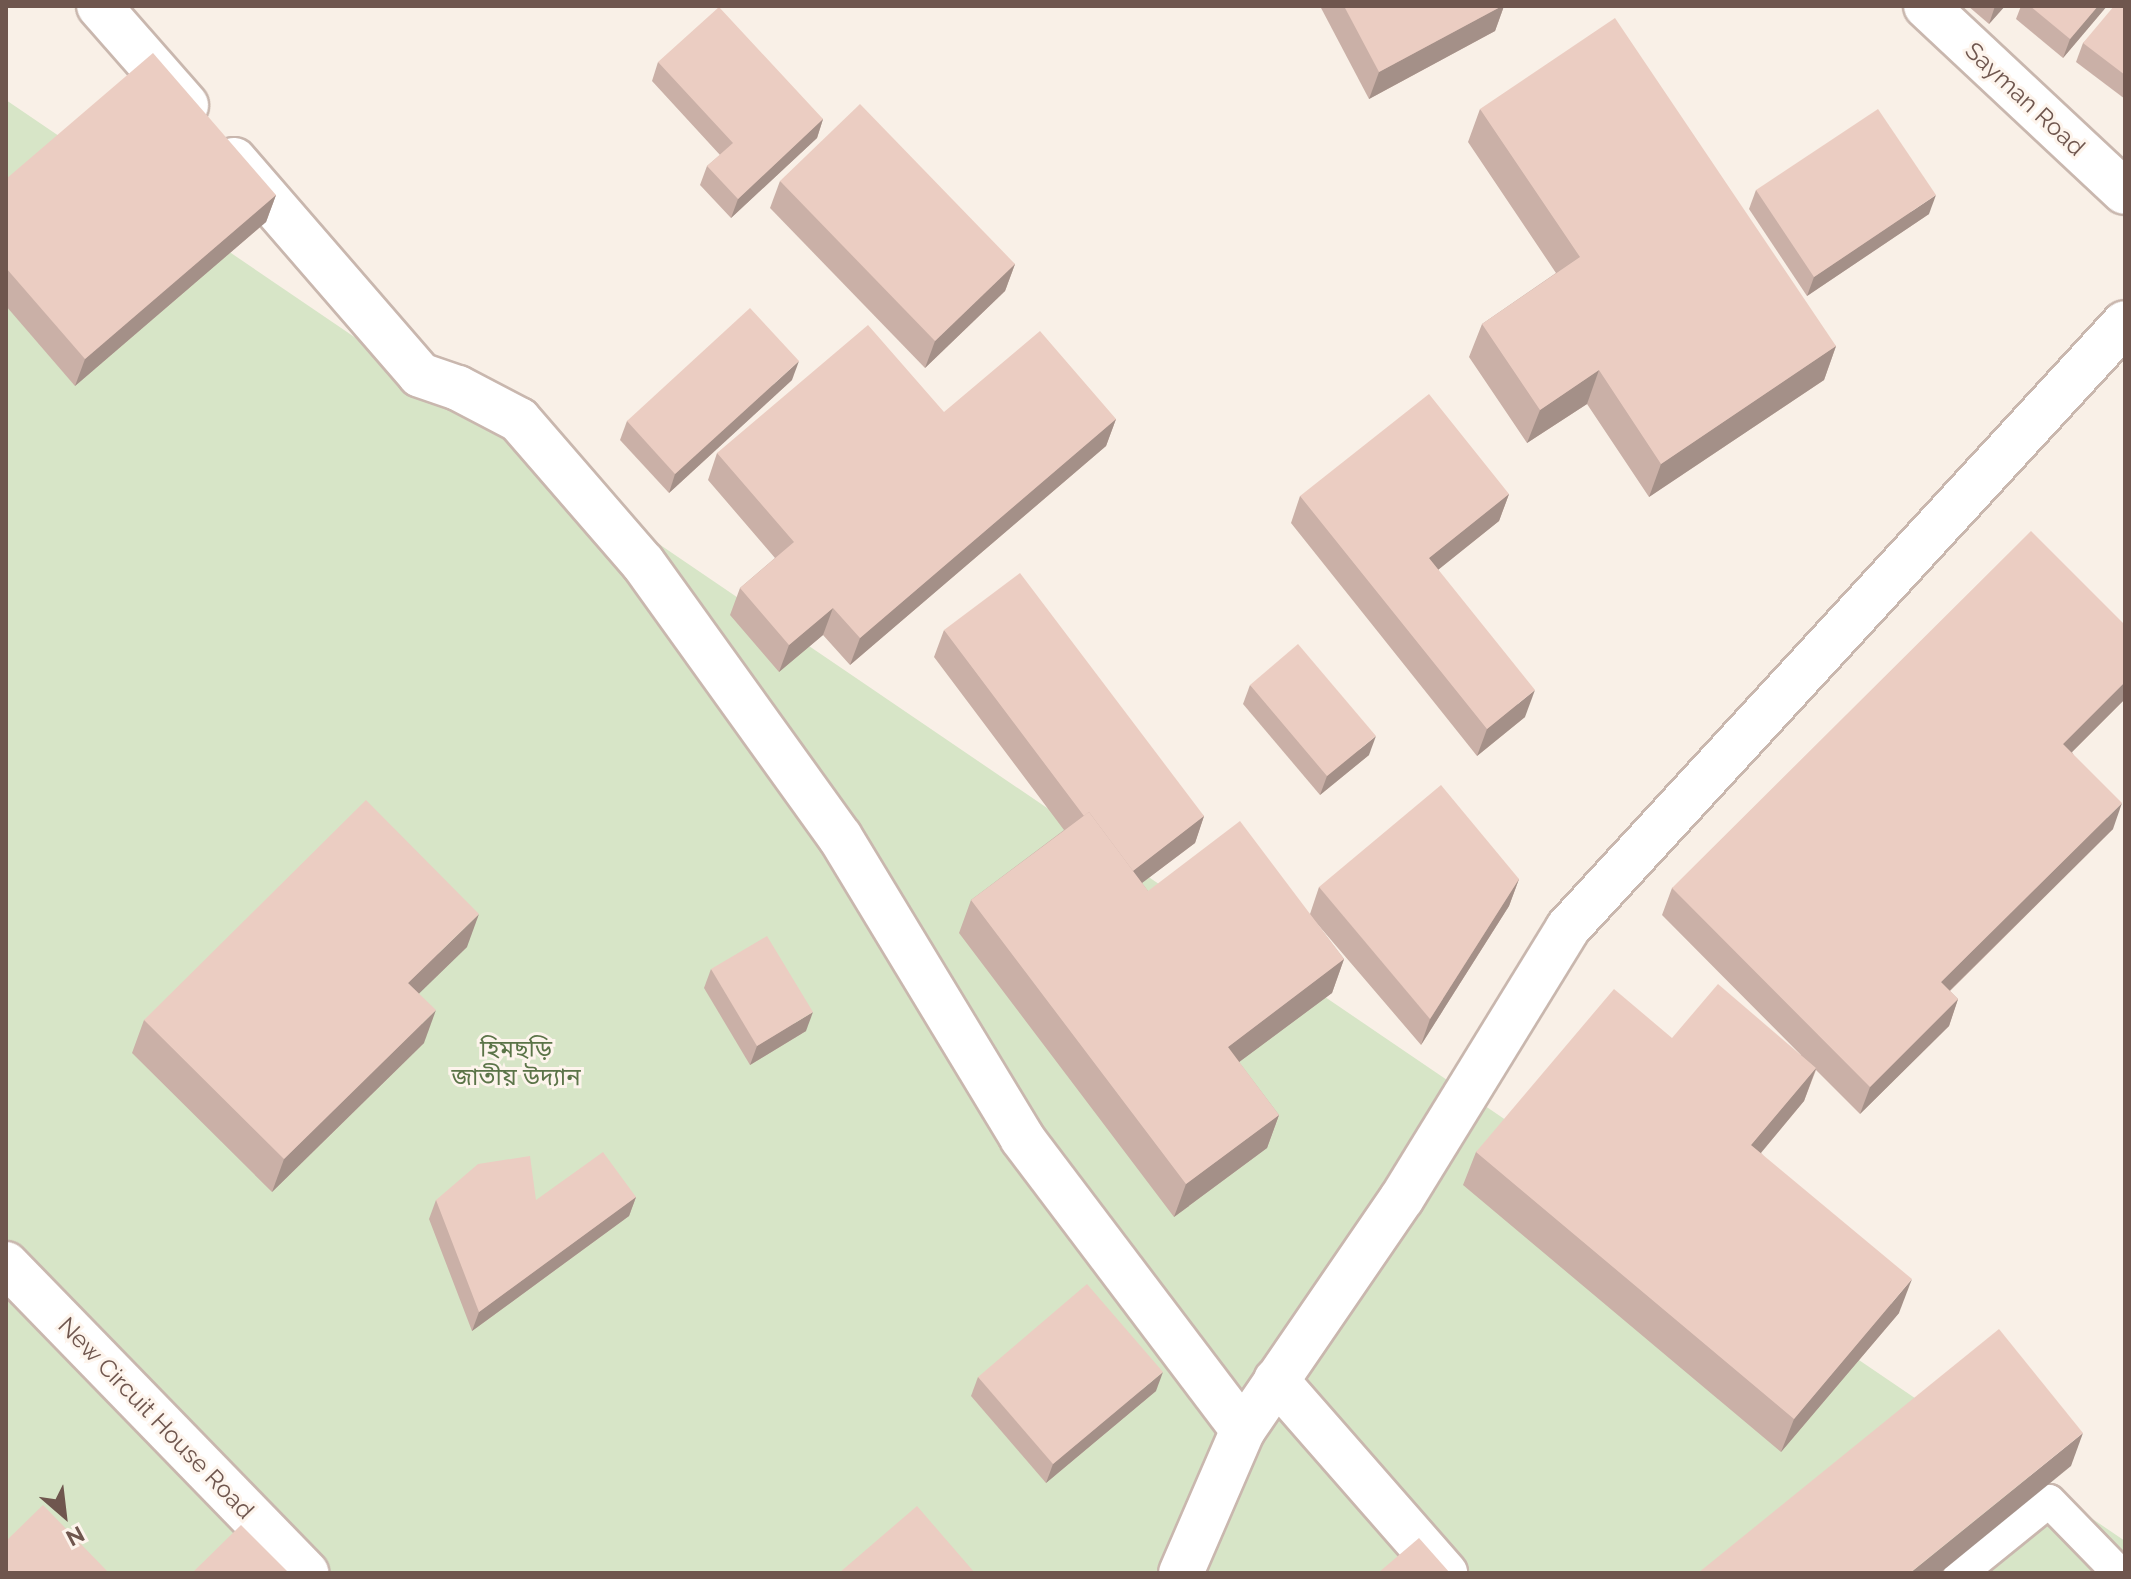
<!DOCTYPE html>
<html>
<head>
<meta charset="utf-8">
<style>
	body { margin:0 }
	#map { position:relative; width:2131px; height:1579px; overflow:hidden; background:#f9f0e7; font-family:Raleway,"Noto Sans Bengali",sans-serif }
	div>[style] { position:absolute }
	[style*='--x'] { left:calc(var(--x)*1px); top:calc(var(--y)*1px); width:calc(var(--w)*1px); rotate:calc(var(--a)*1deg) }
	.green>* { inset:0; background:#d7e5c7 }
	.roads { filter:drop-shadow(2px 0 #c9b7ae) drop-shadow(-2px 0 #c9b7ae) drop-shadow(0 2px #c9b7ae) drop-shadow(0 -2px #c9b7ae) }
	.lane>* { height:32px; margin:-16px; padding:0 16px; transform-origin:16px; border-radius:16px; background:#fff }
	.street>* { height:44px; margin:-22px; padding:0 22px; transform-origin:22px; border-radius:22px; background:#fff }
	.secondary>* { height:44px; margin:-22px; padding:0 22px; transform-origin:22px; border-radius:22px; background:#fff }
	.wall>* { inset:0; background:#cab0a7 }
	.shaded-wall>* { inset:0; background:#a49088 }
	.building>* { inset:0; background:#ebcdc2 }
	span { translate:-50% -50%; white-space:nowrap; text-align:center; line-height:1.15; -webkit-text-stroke:6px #fdf4ec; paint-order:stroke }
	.street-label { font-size:24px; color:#6f564e }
	.park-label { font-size:24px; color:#5b7448 }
	.frame { position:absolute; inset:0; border:8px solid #6f564e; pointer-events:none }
	.north { position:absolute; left:24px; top:1475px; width:80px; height:80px; -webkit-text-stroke:6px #fdf4ec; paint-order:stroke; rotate:152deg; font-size:22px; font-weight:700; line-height:32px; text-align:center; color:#6f564e }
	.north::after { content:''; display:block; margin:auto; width:28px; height:36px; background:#6f564e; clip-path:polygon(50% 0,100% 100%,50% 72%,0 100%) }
</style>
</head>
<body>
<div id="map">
	<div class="green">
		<div style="clip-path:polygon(6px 100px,2125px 1541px,2125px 1573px,6px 1573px)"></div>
	</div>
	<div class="roads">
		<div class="lane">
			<div style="--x:1960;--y:1573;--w:114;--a:-39"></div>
			<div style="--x:2049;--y:1501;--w:100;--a:45.8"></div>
		</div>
		<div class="street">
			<div style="--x:99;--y:6;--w:132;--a:48.7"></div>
			<div style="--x:1926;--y:6;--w:272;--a:43.1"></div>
			<div style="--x:234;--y:160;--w:284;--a:49.1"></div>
			<div style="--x:420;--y:375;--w:40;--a:18.9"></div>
			<div style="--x:458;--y:388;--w:69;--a:27.7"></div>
			<div style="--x:519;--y:420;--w:189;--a:49.1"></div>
			<div style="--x:643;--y:563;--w:337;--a:54.3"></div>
			<div style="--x:840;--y:837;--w:352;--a:58.8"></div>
			<div style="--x:1022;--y:1138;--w:366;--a:52.9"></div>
			<div style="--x:1276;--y:1380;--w:257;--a:48.8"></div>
			<div style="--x:1181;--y:1573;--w:156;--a:-66.6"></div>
			<div style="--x:1243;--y:1430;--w:281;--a:-55.6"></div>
			<div style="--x:1402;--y:1198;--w:317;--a:-58.4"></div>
			<div style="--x:1568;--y:928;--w:822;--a:-47.37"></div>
		</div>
		<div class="secondary">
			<div style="--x:6;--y:1264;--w:431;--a:45.8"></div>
		</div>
	</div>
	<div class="wall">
		<div style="clip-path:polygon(1320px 6px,1504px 6px,1495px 31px,1369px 99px)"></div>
		<div style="clip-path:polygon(1968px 6px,2005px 6px,1989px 24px)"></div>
		<div style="clip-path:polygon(2021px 6px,2107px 6px,2063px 58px,2016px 19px)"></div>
		<div style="clip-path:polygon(2125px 6px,2125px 99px,2076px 62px,2083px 43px)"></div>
		<div style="clip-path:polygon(658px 62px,823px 119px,817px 138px,731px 218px,700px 185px,707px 166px,720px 155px,652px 81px)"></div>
		<div style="clip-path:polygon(1480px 109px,1836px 346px,1824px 380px,1649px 497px,1587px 404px,1527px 443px,1469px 357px,1482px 324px,1556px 273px,1468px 142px)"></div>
		<div style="clip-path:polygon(6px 179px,276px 195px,266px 222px,75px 386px,6px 306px)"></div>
		<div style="clip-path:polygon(780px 181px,1015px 264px,1005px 291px,925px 368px,770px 208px)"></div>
		<div style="clip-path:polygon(1756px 190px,1929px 214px,1807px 296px,1749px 209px)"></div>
		<div style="clip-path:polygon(792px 380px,669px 493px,620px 440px,627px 421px)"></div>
		<div style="clip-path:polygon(944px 412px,1116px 419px,1106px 446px,850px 665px,823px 635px,779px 672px,730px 615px,740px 588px,775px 558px,708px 480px,717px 453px)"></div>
		<div style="clip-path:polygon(1509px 494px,1499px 521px,1438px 570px,1525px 717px,1477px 756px,1291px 523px,1300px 496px)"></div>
		<div style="clip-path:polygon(2125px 625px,2125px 699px,2072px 752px,2113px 829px,1950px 991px,1958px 999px,1949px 1026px,1860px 1114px,1816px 1070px,1804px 1101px,1761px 1153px,1899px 1313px,1781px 1452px,1463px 1185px,1476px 1152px,1672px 1038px,1801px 1055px,1662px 915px,1672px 888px)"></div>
		<div style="clip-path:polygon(944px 630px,1204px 816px,1195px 843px,1142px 883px,1148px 891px,1310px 914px,1319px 887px,1519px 879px,1509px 906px,1421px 1045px,1314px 920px,1344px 959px,1332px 993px,1239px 1062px,1279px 1115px,1267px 1148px,1174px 1217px,959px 933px,971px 900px,1064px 830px,934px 657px)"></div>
		<div style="clip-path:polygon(1250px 685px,1369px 755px,1320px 795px,1243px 704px)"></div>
		<div style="clip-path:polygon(467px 947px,419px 993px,424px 1043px,272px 1192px,132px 1053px,144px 1020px)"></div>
		<div style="clip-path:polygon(711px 969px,806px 1031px,750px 1065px,704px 988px)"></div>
		<div style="clip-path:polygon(636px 1197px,629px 1216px,472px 1331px,429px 1219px,436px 1200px,536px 1200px)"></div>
		<div style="clip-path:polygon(978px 1377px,1156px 1391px,1046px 1483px,971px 1396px)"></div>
	</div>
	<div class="shaded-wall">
		<div style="clip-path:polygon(1502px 6px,1504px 6px,1495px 31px,1369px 99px,1379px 72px)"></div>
		<div style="clip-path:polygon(1995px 6px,2005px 6px,1989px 24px)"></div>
		<div style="clip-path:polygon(2098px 6px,2107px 6px,2063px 58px,2070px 39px)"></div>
		<div style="clip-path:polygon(823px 119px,817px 138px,731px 218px,738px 199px)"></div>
		<div style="clip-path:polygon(276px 195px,266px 222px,75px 386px,85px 359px)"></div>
		<div style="clip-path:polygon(1936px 195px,1929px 214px,1807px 296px,1814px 277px)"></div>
		<div style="clip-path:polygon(1015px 264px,1005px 291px,925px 368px,935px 341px)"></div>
		<div style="clip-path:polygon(1836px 346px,1824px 380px,1649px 497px,1661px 464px)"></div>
		<div style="clip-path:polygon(799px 361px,792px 380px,669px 493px,675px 474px)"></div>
		<div style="clip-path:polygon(1599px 370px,1587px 404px,1527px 443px,1540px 410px)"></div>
		<div style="clip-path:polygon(1116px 419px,1106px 446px,850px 665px,860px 638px)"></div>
		<div style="clip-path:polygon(1509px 494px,1499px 521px,1419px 585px,1429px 558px)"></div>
		<div style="clip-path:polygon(833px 608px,823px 635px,779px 672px,789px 645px)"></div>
		<div style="clip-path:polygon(2125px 682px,2125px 699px,2053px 771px,2063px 744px)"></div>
		<div style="clip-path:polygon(1535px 690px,1525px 717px,1477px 756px,1487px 729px)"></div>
		<div style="clip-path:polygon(1376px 736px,1369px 755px,1320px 795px,1327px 776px)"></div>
		<div style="clip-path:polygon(2122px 803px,2113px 829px,1931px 1009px,1941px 982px)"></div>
		<div style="clip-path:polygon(1204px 816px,1195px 843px,1118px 901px,1128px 874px)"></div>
		<div style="clip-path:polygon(1519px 879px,1509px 906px,1421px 1045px,1430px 1019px)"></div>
		<div style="clip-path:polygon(479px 914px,467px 947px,396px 1016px,408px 983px)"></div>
		<div style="clip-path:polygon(1344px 959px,1332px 993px,1215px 1080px,1228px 1047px)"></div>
		<div style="clip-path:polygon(1958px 999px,1949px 1026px,1860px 1114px,1870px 1087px)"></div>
		<div style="clip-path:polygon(436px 1010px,424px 1043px,272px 1192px,284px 1159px)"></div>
		<div style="clip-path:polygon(813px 1012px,806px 1031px,750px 1065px,757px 1046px)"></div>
		<div style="clip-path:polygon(1816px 1068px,1804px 1101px,1739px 1179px,1751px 1145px)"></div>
		<div style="clip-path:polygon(1279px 1115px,1267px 1148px,1174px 1217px,1186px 1184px)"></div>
		<div style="clip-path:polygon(636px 1197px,629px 1216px,472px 1331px,479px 1312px)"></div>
		<div style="clip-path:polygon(1912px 1279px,1899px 1313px,1781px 1452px,1794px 1419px)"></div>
		<div style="clip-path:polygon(1163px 1372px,1156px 1391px,1046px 1483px,1053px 1464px)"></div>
		<div style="clip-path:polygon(2083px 1433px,2071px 1466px,1940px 1573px,1910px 1573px)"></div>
	</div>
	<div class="building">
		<div style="clip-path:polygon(1344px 6px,1502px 6px,1379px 72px)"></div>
		<div style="clip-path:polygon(2030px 6px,2098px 6px,2070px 39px)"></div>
		<div style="clip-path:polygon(2114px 6px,2125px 6px,2125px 75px,2083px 43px)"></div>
		<div style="clip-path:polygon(719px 7px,823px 119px,738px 199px,707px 166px,733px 143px,658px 62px)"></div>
		<div style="clip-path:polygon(1615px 18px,1836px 346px,1661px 464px,1599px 370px,1540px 410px,1482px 324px,1580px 257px,1480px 109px)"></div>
		<div style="clip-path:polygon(153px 53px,276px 195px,85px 359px,6px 268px,6px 179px)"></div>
		<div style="clip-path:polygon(860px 104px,1015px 264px,935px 341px,780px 181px)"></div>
		<div style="clip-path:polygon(1878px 109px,1936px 195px,1814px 277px,1756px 190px)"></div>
		<div style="clip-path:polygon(750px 308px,799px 361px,675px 474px,627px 421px)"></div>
		<div style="clip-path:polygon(868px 325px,944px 412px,1040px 331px,1116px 419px,860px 638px,833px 608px,789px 645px,740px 588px,794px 542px,717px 453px)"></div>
		<div style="clip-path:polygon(1429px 394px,1509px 494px,1429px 558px,1535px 690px,1487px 729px,1300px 496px)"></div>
		<div style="clip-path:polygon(2031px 531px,2125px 625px,2125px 682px,2063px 744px,2122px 803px,1941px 982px,1958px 999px,1870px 1087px,1672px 888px)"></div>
		<div style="clip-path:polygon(1020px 573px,1204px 816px,1133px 871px,1089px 812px,1084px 816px,944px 630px)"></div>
		<div style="clip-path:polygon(1298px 644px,1376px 736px,1327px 776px,1250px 685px)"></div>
		<div style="clip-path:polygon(1441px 785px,1519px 879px,1430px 1019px,1319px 887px)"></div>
		<div style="clip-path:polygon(366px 800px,479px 914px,408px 983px,436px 1010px,284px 1159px,144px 1020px)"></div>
		<div style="clip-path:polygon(1089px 812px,1148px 891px,1240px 821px,1344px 959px,1228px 1047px,1279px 1115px,1186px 1184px,971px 900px)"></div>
		<div style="clip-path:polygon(767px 936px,813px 1012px,757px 1046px,711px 969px)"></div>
		<div style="clip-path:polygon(1718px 984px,1816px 1068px,1751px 1145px,1912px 1279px,1794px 1419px,1476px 1152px,1614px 989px,1672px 1038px)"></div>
		<div style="clip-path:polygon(603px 1152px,636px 1197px,479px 1312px,436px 1200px,478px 1164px,530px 1156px,536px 1200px)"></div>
		<div style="clip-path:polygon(1087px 1284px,1163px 1372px,1053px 1464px,978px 1377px)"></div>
		<div style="clip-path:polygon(1999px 1329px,2083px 1433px,1910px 1573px,1698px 1573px)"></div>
		<div style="clip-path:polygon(43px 1505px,109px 1573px,6px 1573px,6px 1541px)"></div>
		<div style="clip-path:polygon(917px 1506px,975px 1573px,839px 1573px)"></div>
		<div style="clip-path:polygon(241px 1525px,289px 1573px,192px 1573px)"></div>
		<div style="clip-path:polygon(1419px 1538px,1450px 1573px,1378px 1573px)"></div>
	</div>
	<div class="street-label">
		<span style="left:2025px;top:99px;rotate:43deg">Sayman Road</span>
		<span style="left:156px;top:1418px;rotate:46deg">New Circuit House Road</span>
	</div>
	<div class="park-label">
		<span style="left:516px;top:1063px">হিমছড়ি<br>জাতীয় উদ্যান</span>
	</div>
	<div class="frame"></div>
	<div class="north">N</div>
</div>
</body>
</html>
